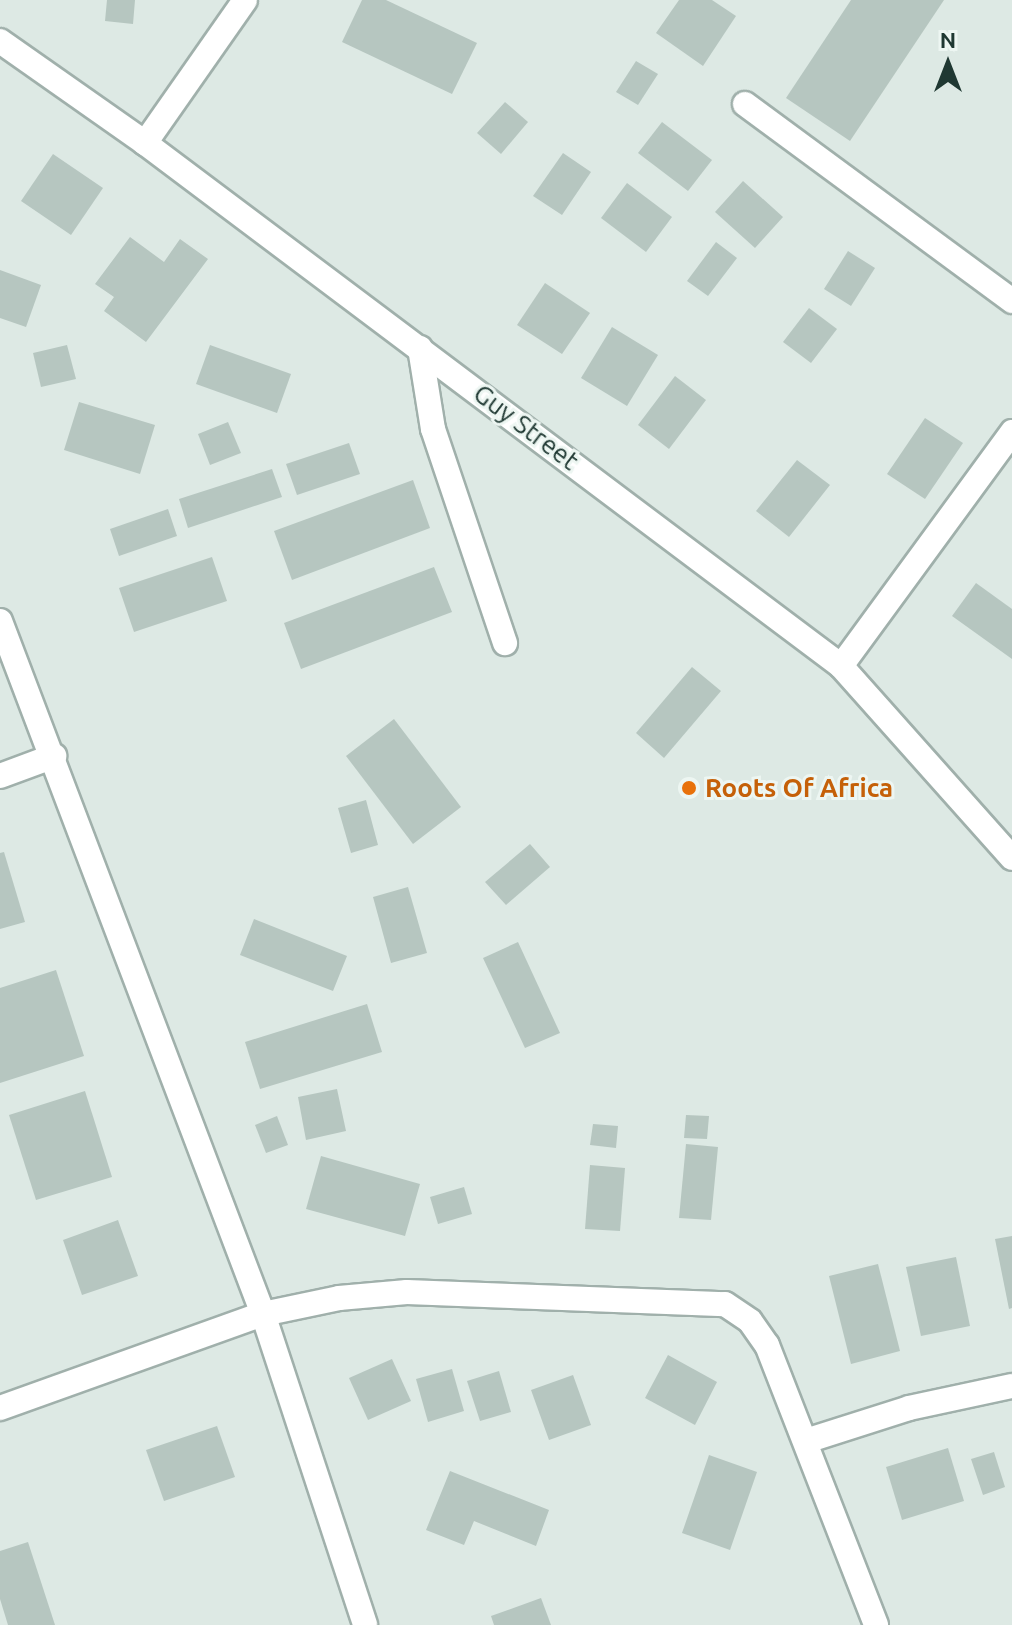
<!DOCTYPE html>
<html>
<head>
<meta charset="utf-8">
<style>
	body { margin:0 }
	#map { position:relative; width:1012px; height:1625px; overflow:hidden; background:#dde9e4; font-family:Ubuntu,sans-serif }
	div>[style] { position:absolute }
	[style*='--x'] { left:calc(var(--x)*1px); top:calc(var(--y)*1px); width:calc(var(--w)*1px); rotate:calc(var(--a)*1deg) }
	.building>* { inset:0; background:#b6c6c0 }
	.roads { filter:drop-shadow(2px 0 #a0b0ab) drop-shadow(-2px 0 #a0b0ab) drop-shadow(0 2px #a0b0ab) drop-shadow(0 -2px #a0b0ab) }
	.minor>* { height:24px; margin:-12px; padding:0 12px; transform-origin:12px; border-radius:12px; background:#fff }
	.dots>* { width:22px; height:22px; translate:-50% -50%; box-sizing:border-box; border:4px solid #edf6f2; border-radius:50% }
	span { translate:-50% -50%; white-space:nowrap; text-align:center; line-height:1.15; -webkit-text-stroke:6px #edf6f2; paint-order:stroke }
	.street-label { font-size:26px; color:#1f3832 }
	.food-label { font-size:26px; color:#c56008; font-weight:700 }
	.left { translate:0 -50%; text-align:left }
	.north { position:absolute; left:908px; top:24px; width:80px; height:80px; -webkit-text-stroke:6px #edf6f2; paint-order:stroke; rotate:0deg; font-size:22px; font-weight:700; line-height:32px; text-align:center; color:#1f3832 }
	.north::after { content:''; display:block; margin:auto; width:28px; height:36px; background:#1f3832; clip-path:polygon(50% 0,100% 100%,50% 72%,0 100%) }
</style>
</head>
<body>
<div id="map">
	<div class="building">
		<div style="clip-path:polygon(107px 0,135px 0,133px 24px,105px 21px)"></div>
		<div style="clip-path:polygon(362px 0,386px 0,477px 43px,452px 94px,342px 42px)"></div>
		<div style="clip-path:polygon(679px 0,712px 0,736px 16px,703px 66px,656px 33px)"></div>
		<div style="clip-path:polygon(851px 0,944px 0,850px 141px,786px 98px)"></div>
		<div style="clip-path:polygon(636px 61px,658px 74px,638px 105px,616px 92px)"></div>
		<div style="clip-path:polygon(505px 102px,528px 122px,501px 154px,477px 133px)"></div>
		<div style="clip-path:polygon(662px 122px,712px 160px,688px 191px,638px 153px)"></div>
		<div style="clip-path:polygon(563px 153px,591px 172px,562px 215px,533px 196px)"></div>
		<div style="clip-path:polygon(53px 154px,103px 188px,71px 235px,21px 201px)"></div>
		<div style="clip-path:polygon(743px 181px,783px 217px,755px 248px,715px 212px)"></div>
		<div style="clip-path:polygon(627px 183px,672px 217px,646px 252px,601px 218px)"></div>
		<div style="clip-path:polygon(130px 237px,164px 262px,180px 239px,208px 259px,146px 342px,104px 311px,114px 297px,95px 284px)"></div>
		<div style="clip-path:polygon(716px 242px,737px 258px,708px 296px,687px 281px)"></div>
		<div style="clip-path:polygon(848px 251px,875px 268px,851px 306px,824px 289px)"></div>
		<div style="clip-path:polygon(0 270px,41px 285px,26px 327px,0 318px)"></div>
		<div style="clip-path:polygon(545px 283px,590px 313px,562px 354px,517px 325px)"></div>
		<div style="clip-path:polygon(809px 308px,837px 329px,811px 363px,783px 342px)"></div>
		<div style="clip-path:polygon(612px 327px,658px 355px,627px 406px,581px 378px)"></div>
		<div style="clip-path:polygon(67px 345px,76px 379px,41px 387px,33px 353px)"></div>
		<div style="clip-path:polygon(210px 345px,291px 374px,277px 413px,196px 384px)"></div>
		<div style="clip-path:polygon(675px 376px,706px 400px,669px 449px,638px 425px)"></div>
		<div style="clip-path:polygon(79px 402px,155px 425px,140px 474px,64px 450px)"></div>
		<div style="clip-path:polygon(925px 418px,963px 443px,925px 499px,887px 474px)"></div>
		<div style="clip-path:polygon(228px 422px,241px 453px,210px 465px,198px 434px)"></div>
		<div style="clip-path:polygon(349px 443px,360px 474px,297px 495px,286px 464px)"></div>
		<div style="clip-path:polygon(797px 460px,830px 485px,789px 537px,756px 511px)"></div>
		<div style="clip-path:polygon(272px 469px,282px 497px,188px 528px,179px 499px)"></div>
		<div style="clip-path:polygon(413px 480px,430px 528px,292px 580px,274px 531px)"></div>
		<div style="clip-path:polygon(168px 509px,177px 536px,119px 556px,110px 529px)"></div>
		<div style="clip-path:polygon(212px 557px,227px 601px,134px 632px,119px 588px)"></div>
		<div style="clip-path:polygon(434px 567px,452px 612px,301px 669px,284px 623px)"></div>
		<div style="clip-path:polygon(976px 583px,1012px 609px,1012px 659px,952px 616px)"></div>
		<div style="clip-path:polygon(692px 667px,721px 691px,664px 758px,636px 733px)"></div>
		<div style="clip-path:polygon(394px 719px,461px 807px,413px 844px,346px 756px)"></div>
		<div style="clip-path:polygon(366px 800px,378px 845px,351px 853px,338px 808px)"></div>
		<div style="clip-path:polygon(530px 844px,550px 867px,506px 905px,485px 882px)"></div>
		<div style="clip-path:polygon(4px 852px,25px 922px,0 929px,0 853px)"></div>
		<div style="clip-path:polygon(408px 887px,427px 953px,391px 963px,373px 897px)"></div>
		<div style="clip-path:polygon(254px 919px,347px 956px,333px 991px,240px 955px)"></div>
		<div style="clip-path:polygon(518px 942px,560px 1033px,525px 1048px,483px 958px)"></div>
		<div style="clip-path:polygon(56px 970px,84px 1056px,0 1083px,0 988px)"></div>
		<div style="clip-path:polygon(367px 1004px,382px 1052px,260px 1089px,245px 1042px)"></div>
		<div style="clip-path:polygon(337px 1089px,346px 1131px,306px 1140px,298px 1097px)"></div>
		<div style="clip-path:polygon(85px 1091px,112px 1177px,36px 1200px,9px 1115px)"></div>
		<div style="clip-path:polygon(686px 1115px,709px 1116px,707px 1139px,684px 1138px)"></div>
		<div style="clip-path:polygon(277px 1116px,288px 1145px,266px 1153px,255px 1125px)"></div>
		<div style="clip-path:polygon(593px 1124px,618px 1126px,616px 1148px,590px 1145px)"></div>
		<div style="clip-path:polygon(686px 1144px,718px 1147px,711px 1220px,679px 1218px)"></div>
		<div style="clip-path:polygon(321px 1156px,420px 1184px,405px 1236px,306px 1209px)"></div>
		<div style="clip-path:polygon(590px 1165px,625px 1168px,620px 1231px,585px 1229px)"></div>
		<div style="clip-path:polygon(464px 1187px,472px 1214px,438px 1224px,430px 1197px)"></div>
		<div style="clip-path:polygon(118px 1220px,138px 1276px,82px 1295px,63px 1240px)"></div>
		<div style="clip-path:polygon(1012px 1236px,1012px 1308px,1009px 1309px,995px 1239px)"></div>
		<div style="clip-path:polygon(956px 1257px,970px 1326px,921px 1336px,906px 1267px)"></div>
		<div style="clip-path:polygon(878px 1264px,900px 1351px,851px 1364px,829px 1276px)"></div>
		<div style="clip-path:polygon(668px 1355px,717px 1382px,695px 1425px,645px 1398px)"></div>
		<div style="clip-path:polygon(392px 1359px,411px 1401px,368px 1420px,349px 1378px)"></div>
		<div style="clip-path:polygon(452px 1369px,464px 1411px,428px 1422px,416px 1379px)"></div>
		<div style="clip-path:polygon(499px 1371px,511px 1412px,480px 1421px,467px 1381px)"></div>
		<div style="clip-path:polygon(573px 1375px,591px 1425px,549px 1440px,531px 1390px)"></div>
		<div style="clip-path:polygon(217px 1426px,235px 1477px,164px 1501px,146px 1450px)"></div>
		<div style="clip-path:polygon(948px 1448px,964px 1501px,902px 1520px,886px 1467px)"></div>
		<div style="clip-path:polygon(994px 1452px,1005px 1487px,983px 1495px,971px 1459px)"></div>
		<div style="clip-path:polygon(709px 1455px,757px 1472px,730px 1550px,682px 1533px)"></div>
		<div style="clip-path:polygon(450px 1471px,549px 1510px,536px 1546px,474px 1521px,464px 1545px,426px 1530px)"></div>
		<div style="clip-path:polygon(28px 1542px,55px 1625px,8px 1625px,0 1599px,0 1551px)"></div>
		<div style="clip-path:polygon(541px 1598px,551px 1625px,494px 1625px,491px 1616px)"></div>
	</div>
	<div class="roads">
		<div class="minor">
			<div style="--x:0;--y:41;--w:177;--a:35.1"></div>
			<div style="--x:145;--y:143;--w:871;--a:36.92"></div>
			<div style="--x:841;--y:666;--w:257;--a:48.3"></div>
			<div style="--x:745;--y:104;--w:332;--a:36.4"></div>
			<div style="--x:145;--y:143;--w:174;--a:-55"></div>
			<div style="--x:420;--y:348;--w:82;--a:80.9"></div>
			<div style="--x:433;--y:429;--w:226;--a:71.4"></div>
			<div style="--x:0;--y:621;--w:741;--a:69.22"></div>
			<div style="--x:263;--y:1314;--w:327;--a:71.8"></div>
			<div style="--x:841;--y:666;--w:290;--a:-53.8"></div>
			<div style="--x:0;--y:776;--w:58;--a:-20.3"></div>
			<div style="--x:0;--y:1408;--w:279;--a:-19.7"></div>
			<div style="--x:263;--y:1314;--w:78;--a:-11.9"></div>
			<div style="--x:339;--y:1298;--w:68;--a:-5"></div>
			<div style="--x:407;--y:1292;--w:318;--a:2.2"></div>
			<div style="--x:725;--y:1304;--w:30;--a:34"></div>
			<div style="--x:750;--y:1321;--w:29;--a:55"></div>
			<div style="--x:767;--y:1345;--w:300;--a:68.7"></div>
			<div style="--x:809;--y:1440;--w:105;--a:-17.7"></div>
			<div style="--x:909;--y:1408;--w:105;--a:-12.1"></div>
		</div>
	</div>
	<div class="dots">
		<div style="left:689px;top:788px;background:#e8710a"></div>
	</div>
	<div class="street-label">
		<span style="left:526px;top:427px;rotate:37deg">Guy Street</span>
	</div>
	<div class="food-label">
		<span class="left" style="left:705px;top:788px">Roots Of Africa</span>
	</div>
	<div class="north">N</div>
</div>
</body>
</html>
